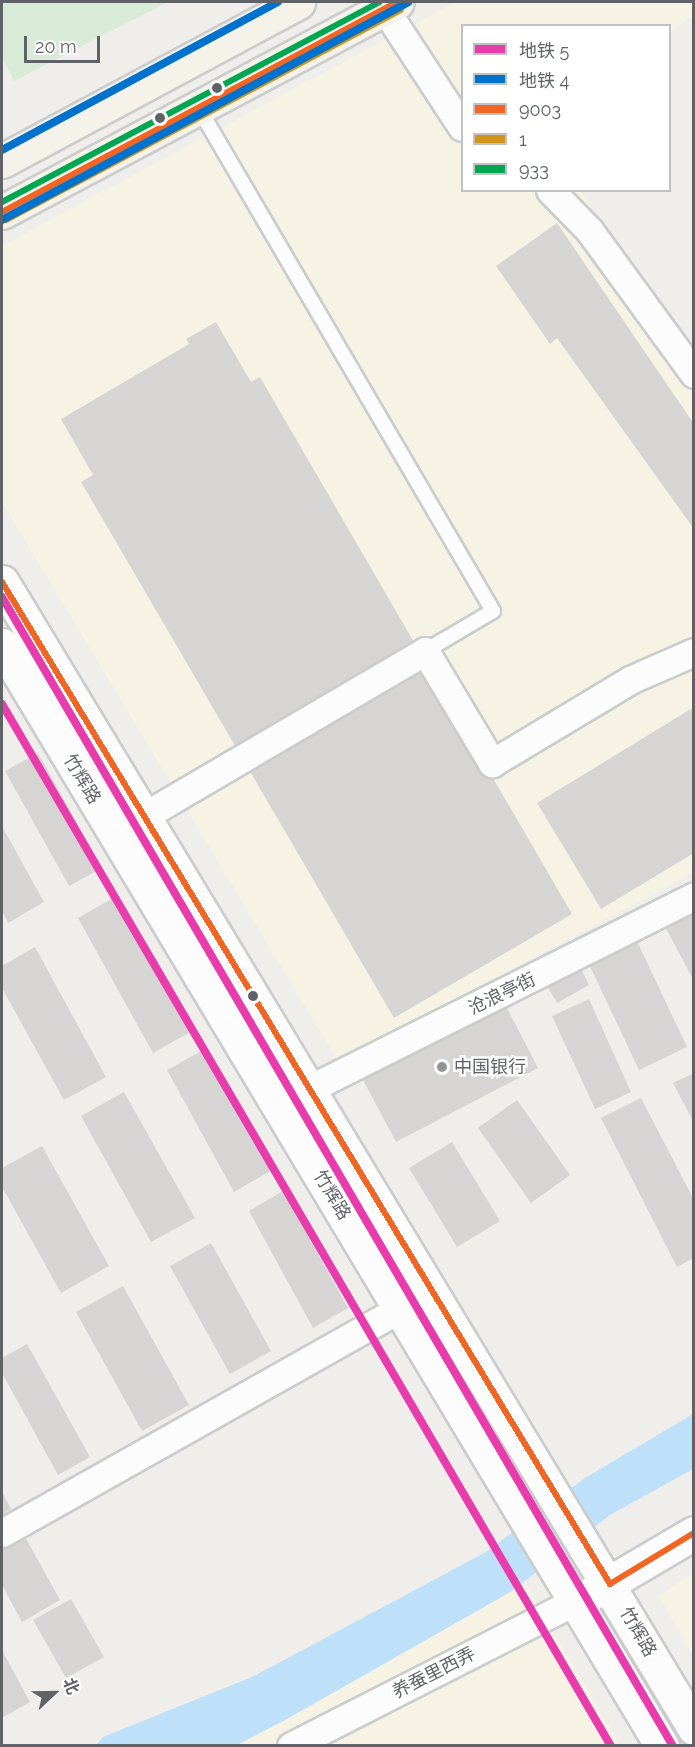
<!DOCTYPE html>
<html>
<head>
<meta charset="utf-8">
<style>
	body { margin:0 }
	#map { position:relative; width:695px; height:1747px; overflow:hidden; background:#efeeea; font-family:Raleway,"Noto Sans SC",sans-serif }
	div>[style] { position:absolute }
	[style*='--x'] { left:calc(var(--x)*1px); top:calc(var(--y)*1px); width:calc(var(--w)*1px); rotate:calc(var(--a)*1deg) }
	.commercial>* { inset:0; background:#f7f3e4 }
	.green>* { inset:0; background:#d8ebd6 }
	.water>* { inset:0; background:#bfe0f9 }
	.building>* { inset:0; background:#d6d5d3 }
	.roads { filter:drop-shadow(2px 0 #cbcccc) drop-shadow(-2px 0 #cbcccc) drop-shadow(0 2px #cbcccc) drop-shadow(0 -2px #cbcccc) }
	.lane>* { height:14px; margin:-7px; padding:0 7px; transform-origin:7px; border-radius:7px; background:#fdfcfc }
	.street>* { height:27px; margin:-13.5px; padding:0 13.5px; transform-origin:13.5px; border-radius:13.5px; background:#fdfcfc }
	.secondary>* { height:33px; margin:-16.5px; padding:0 16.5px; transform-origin:16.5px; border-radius:16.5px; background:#fdfcfc }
	.primary>* { height:33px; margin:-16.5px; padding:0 16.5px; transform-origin:16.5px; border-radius:16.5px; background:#f4f2e9 }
	.bus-1>* { height:6px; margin:-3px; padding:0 3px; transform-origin:3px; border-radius:3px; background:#f26522 }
	.bus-2>* { height:6px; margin:-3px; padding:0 3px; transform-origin:3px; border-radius:3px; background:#d1951a }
	.bus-3>* { height:6px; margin:-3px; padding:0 3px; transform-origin:3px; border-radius:3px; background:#00a651 }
	.metro-1>* { height:8px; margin:-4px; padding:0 4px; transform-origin:4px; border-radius:4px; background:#e93cac }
	.metro-2>* { height:8px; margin:-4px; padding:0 4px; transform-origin:4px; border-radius:4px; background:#0072ce }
	.dots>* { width:16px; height:16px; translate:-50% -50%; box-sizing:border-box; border:3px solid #fff; border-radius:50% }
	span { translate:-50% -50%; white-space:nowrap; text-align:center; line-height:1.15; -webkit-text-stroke:5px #fff; paint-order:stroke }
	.street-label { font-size:18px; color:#5f6368 }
	.poi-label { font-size:18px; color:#5f6368 }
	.left { translate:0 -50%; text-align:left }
	.frame { position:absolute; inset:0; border:3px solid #5f6368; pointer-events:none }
	.legend { position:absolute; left:461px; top:24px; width:210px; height:168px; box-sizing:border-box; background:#fff; border:2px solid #bfc1c3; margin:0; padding:8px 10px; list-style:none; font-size:18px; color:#5f6368 }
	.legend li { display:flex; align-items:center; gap:12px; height:30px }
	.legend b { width:30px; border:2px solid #bfc1c3 }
	.north { position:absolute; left:24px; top:1663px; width:60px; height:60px; -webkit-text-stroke:4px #fff; paint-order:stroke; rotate:68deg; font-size:16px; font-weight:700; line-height:24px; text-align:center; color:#5f6368 }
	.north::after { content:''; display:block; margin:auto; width:21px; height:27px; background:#5f6368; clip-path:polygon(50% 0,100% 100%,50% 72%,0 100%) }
	.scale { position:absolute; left:24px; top:36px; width:76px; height:27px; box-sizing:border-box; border:3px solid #5f6368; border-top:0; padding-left:8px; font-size:18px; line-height:21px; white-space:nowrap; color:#5f6368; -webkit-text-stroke:4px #fff; paint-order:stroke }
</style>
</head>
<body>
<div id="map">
	<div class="commercial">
		<div style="clip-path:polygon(455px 2px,693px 2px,693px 16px,670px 31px,670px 26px,462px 26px,462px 190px,580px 191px,625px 260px,693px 387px,693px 873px,338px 1061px,2px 502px,2px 246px)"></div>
		<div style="clip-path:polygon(693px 1573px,693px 1656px,659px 1596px)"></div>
		<div style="clip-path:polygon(524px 1582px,620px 1745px,237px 1746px,512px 1591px)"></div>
	</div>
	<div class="green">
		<div style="clip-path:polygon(2px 2px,168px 2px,14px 81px,2px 57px)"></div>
	</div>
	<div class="water">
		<div style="clip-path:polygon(693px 1414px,693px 1469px,610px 1515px,512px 1591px,287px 1719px,237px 1745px,95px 1746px,103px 1737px,252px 1677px,486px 1552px,585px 1478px)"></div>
	</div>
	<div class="building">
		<div style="clip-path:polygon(557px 223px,694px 424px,694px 529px,557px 338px,550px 344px,496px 266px)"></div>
		<div style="clip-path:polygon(216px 322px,251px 382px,260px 377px,572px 914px,394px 1018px,81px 482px,93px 475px,61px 419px,189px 344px,186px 339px)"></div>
		<div style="clip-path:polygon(694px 707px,694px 853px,601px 909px,537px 803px)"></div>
		<div style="clip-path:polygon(38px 753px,102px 868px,69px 886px,5px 771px)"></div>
		<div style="clip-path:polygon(2px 826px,44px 902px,8px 923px,2px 911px)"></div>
		<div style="clip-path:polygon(115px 897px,190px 1032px,153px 1053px,78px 918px)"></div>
		<div style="clip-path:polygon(694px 905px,694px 981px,662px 921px)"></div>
		<div style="clip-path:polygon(636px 939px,687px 1047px,639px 1070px,588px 962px)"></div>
		<div style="clip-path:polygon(35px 947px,106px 1077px,64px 1100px,2px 988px,2px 966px)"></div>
		<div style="clip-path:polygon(577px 961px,589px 985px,557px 1003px,543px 979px)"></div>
		<div style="clip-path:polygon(589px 999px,631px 1092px,595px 1109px,552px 1016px)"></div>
		<div style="clip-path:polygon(505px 1004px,538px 1068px,396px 1142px,362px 1078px)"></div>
		<div style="clip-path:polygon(205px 1049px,272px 1170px,234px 1192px,167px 1070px)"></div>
		<div style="clip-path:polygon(694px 1073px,694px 1123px,673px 1083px)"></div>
		<div style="clip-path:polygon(124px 1092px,195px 1218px,151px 1242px,81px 1116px)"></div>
		<div style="clip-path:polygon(641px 1098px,694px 1200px,694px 1258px,677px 1267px,601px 1118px)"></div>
		<div style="clip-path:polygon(517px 1100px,570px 1175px,531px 1203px,478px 1128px)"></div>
		<div style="clip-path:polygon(452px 1142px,500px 1221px,457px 1247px,409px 1168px)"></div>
		<div style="clip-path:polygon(42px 1146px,109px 1266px,61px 1293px,2px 1187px,2px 1168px)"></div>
		<div style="clip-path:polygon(283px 1191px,348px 1308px,313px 1328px,249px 1211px)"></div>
		<div style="clip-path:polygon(211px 1243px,271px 1351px,230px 1374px,170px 1266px)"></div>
		<div style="clip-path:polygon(123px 1286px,189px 1405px,142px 1431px,76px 1312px)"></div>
		<div style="clip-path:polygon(27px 1344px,90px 1457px,58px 1475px,2px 1373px,2px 1358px)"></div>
		<div style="clip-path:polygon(2px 1492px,11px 1509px,2px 1515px)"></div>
		<div style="clip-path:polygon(23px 1533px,60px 1600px,22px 1622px,2px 1585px,2px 1545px)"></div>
		<div style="clip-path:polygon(71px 1599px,104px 1657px,66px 1678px,33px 1620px)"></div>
		<div style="clip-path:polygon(2px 1650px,30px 1702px,2px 1718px)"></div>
	</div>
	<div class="roads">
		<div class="lane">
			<div style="--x:198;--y:107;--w:584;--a:59.66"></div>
			<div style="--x:493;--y:611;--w:79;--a:149.5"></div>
		</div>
		<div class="street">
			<div style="--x:384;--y:8;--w:142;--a:56.8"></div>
			<div style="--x:550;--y:190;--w:56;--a:45.7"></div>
			<div style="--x:589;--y:230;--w:178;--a:53.9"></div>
			<div style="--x:144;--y:816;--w:326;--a:-30.4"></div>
			<div style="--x:425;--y:651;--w:131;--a:59.1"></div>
			<div style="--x:492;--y:763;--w:161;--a:-31"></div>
			<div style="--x:630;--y:680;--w:70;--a:-23.6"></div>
			<div style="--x:309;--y:1089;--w:431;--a:-26.6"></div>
			<div style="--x:2;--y:1533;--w:457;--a:-29.4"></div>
			<div style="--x:291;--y:1746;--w:320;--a:-27"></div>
		</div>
		<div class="secondary">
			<div style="--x:2;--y:582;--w:1339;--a:58.87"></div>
			<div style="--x:2;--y:645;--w:1284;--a:59.06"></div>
			<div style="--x:592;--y:1593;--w:118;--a:-30.5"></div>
		</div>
		<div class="primary">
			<div style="--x:2;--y:161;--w:336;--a:-28.2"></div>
			<div style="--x:2;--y:212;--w:447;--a:-28"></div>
		</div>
	</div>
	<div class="bus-1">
		<div style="--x:2;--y:212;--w:447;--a:-28"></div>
		<div style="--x:2;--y:582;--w:1172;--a:58.75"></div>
		<div style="--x:610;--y:1584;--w:98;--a:-31.3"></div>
	</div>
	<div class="bus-2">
		<div style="--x:6;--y:220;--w:447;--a:-28"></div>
	</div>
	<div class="bus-3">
		<div style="--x:2;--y:202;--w:427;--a:-27.9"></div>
	</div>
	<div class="metro-1">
		<div style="--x:2;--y:597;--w:1331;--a:59.72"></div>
		<div style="--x:2;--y:704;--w:1207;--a:59.7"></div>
	</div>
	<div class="metro-2">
		<div style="--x:2;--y:150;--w:313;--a:-28.2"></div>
		<div style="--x:2;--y:220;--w:461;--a:-28.2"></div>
	</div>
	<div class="dots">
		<div style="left:217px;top:88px;background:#5f6368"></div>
		<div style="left:160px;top:118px;background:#5f6368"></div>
		<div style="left:253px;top:996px;background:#5f6368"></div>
		<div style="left:442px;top:1067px;background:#919496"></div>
	</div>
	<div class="street-label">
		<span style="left:82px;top:779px;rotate:59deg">竹辉路</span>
		<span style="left:502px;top:994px;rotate:-26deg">沧浪亭街</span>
		<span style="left:332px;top:1195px;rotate:59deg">竹辉路</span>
		<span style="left:638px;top:1632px;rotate:60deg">竹辉路</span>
		<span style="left:434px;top:1673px;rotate:-27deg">养蚕里西弄</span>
	</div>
	<div class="poi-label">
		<span class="left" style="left:454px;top:1067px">中国银行</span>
	</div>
	<div class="frame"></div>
	<ul class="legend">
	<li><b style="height:8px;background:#e93cac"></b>地铁 5</li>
	<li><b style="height:8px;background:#0072ce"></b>地铁 4</li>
	<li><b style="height:8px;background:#f26522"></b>9003</li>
	<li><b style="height:8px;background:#d1951a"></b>1</li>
	<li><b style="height:8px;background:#00a651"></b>933</li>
	</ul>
	<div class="north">北</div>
	<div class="scale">20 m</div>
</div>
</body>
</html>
